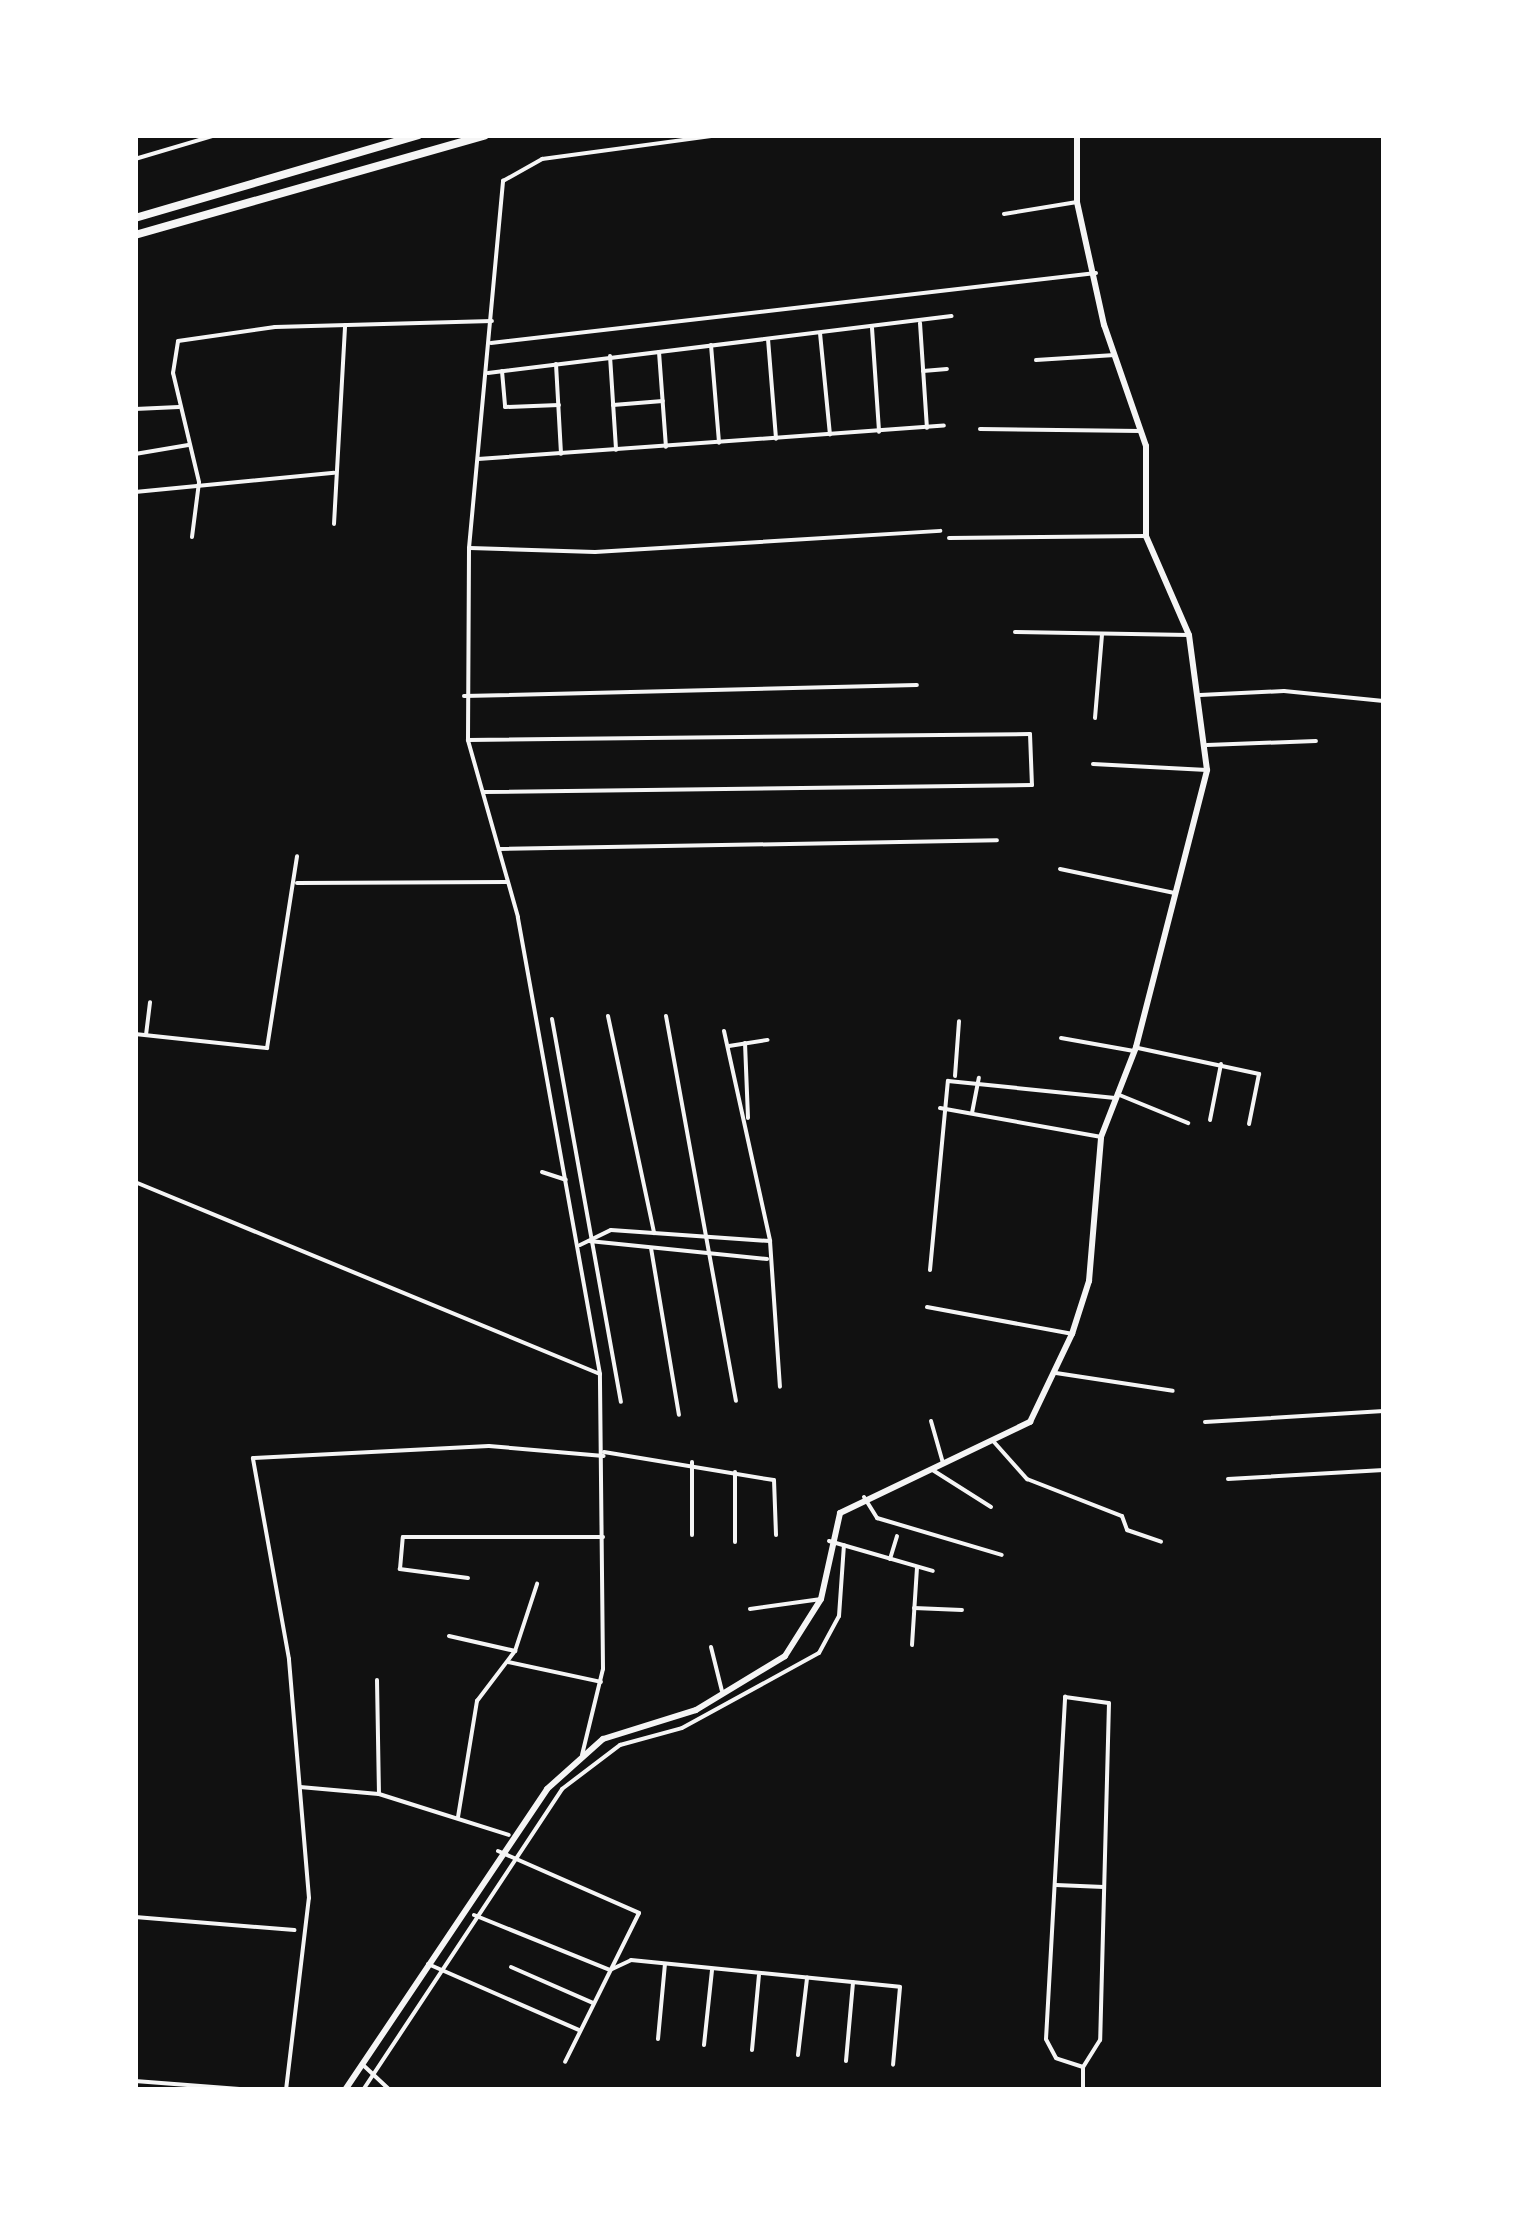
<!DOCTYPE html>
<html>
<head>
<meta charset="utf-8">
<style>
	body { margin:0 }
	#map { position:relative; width:1519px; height:2225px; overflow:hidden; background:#111; font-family:"Open Sans",sans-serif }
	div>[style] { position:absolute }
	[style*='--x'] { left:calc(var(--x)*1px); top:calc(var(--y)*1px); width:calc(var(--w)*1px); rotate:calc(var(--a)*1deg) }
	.minor>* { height:4px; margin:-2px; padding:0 2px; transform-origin:2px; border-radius:2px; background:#f5f5f5 }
	.secondary>* { height:6px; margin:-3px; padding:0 3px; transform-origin:3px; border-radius:3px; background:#f5f5f5 }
	.motorway>* { height:8px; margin:-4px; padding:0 4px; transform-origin:4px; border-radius:4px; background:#f5f5f5 }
	span { translate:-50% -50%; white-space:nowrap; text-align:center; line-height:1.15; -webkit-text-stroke:8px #fff; paint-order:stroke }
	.frame { position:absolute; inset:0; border:138px solid #fff; pointer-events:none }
</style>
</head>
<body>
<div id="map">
	<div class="minor">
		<div style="--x:135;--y:159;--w:84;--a:-16.5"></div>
		<div style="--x:1004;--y:214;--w:74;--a:-9.3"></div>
		<div style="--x:920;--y:323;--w:105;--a:86.2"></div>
		<div style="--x:872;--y:328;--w:104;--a:86.1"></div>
		<div style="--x:820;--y:333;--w:102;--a:84.4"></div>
		<div style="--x:768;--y:339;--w:100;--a:85.4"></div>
		<div style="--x:491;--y:343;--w:609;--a:-6.6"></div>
		<div style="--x:711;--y:345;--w:98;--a:85.3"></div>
		<div style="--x:659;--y:352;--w:95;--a:85.8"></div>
		<div style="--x:610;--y:356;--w:94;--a:86.3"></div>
		<div style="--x:1036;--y:360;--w:79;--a:-3.6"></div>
		<div style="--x:556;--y:364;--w:90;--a:86.8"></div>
		<div style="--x:502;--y:371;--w:36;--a:85"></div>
		<div style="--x:505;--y:407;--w:54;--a:-2.1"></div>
		<div style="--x:923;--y:371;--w:24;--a:-5"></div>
		<div style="--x:488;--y:373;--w:467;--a:-7"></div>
		<div style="--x:613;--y:405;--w:50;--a:-4.6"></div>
		<div style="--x:135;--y:409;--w:44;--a:-2.6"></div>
		<div style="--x:980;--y:429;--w:161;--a:0.7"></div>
		<div style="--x:135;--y:454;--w:54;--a:-9.6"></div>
		<div style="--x:478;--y:459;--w:467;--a:-4.1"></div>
		<div style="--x:135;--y:492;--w:200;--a:-5.5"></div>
		<div style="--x:334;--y:524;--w:199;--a:-86.8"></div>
		<div style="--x:192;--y:537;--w:55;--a:-82.7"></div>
		<div style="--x:199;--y:482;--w:112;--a:-103.4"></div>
		<div style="--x:173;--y:373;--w:32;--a:-81"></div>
		<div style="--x:178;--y:341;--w:98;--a:-8.2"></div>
		<div style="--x:275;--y:327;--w:217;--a:-1.6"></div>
		<div style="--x:949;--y:538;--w:196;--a:-0.6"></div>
		<div style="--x:470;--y:548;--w:125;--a:1.8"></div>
		<div style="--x:595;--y:552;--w:346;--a:-3.5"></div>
		<div style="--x:1015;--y:632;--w:174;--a:1"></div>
		<div style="--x:1200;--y:695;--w:84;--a:-2.7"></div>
		<div style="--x:1284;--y:691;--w:100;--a:5.7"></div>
		<div style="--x:464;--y:696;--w:453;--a:-1.4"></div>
		<div style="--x:1095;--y:718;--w:83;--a:-85.2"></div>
		<div style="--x:468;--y:740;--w:562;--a:-0.61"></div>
		<div style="--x:1030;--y:734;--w:51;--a:87.8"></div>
		<div style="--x:1032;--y:785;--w:548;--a:179.27"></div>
		<div style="--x:1207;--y:745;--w:109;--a:-2.1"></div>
		<div style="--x:1093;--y:764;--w:114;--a:3"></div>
		<div style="--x:499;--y:849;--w:498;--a:-1"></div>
		<div style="--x:1060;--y:869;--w:117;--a:11.8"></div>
		<div style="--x:297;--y:883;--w:210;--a:-0.3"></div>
		<div style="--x:608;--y:1016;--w:222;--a:78"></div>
		<div style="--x:666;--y:1016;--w:391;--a:79.7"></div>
		<div style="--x:552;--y:1019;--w:389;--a:79.8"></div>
		<div style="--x:724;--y:1031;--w:215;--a:77.6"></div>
		<div style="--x:770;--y:1241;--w:146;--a:86.1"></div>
		<div style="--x:135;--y:1034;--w:133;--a:6.1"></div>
		<div style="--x:267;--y:1048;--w:194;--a:-81.1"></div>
		<div style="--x:146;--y:1035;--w:33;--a:-83"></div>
		<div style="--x:1061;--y:1038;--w:74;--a:10.1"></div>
		<div style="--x:745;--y:1043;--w:75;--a:87.7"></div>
		<div style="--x:729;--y:1046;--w:39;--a:-9"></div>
		<div style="--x:1138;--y:1048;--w:124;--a:12.1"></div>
		<div style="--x:1259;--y:1074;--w:51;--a:101.3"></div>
		<div style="--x:955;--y:1076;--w:55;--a:-85.8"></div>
		<div style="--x:1117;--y:1094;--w:77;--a:22.2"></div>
		<div style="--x:940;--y:1108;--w:164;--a:10.2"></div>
		<div style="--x:972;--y:1113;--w:36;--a:-79"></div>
		<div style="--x:1210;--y:1120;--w:57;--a:-78.9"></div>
		<div style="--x:542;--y:1172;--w:25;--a:18"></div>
		<div style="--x:135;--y:1182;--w:503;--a:22.44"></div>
		<div style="--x:589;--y:1241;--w:179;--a:5.8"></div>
		<div style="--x:580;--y:1245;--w:34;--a:-26"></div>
		<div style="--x:611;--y:1230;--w:159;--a:4"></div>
		<div style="--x:651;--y:1248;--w:169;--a:80.5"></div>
		<div style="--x:930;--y:1270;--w:190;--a:-84.6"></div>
		<div style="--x:948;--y:1081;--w:168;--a:5.8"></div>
		<div style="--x:927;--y:1307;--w:147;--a:10.5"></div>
		<div style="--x:1056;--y:1373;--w:118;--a:8.7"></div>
		<div style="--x:931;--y:1421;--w:44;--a:74.1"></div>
		<div style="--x:1205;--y:1422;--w:179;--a:-3.5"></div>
		<div style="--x:994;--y:1442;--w:50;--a:48.3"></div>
		<div style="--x:1027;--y:1479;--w:102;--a:21.3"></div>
		<div style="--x:1122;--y:1516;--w:15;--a:70"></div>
		<div style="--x:1127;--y:1530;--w:36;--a:19"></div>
		<div style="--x:604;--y:1452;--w:172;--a:9.4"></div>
		<div style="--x:774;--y:1480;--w:55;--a:87.9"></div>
		<div style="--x:931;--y:1469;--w:71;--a:32.3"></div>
		<div style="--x:1228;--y:1479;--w:156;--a:-3.3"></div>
		<div style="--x:864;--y:1497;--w:25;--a:58"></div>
		<div style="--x:877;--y:1518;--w:130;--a:16.5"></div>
		<div style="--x:692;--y:1535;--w:73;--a:-90"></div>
		<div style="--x:829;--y:1541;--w:108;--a:16.1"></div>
		<div style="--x:735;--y:1542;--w:70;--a:-90"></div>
		<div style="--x:890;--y:1559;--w:24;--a:-73"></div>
		<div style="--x:468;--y:1578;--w:69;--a:-172.5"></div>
		<div style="--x:400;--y:1569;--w:32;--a:-85"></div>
		<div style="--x:403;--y:1537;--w:200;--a:0"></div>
		<div style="--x:914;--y:1608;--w:48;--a:2.4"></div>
		<div style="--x:750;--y:1609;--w:72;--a:-8"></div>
		<div style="--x:449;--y:1636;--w:68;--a:12.8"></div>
		<div style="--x:912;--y:1645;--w:78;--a:-86.3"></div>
		<div style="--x:711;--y:1647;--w:45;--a:76"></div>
		<div style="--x:508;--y:1662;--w:95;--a:12.1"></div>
		<div style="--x:377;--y:1680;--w:114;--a:89"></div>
		<div style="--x:582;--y:1755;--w:89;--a:-76.3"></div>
		<div style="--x:603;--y:1669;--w:295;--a:-90.6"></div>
		<div style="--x:600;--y:1374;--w:464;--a:-100.2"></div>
		<div style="--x:518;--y:917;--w:184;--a:-105.8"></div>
		<div style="--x:468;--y:740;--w:192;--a:-89.7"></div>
		<div style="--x:469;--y:548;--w:369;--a:-84.7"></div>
		<div style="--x:503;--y:181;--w:45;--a:-29.4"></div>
		<div style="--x:542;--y:159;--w:180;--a:-7.7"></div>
		<div style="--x:300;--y:1787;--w:79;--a:5.1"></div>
		<div style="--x:379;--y:1794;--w:136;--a:17.5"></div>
		<div style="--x:458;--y:1817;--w:118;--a:-80.7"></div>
		<div style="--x:477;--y:1701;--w:63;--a:-52.8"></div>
		<div style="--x:515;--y:1651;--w:71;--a:-71.8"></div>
		<div style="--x:498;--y:1851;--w:154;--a:23.7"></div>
		<div style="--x:639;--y:1913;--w:166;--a:116.4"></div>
		<div style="--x:1056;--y:1885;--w:48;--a:2.4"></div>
		<div style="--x:474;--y:1915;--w:147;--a:22"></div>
		<div style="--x:610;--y:1970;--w:23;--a:-25"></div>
		<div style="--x:631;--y:1960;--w:270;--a:5.7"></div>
		<div style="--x:900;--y:1987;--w:78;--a:95.1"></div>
		<div style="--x:135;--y:1917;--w:160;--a:4.7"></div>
		<div style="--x:428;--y:1964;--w:165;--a:23.6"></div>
		<div style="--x:511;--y:1967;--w:90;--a:23.7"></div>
		<div style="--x:658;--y:2039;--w:75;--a:-84.7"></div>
		<div style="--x:704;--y:2045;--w:75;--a:-83.9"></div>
		<div style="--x:752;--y:2050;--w:75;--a:-84.7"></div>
		<div style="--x:798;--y:2055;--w:78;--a:-83.3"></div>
		<div style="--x:846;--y:2061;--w:79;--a:-84.9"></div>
		<div style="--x:362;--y:2064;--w:38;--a:43"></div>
		<div style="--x:1083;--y:2067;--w:28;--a:-162"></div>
		<div style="--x:1056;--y:2058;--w:21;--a:-118"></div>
		<div style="--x:1046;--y:2039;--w:343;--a:-86.8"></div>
		<div style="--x:1065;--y:1697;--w:44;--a:7.8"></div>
		<div style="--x:1109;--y:1703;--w:337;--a:91.5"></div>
		<div style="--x:1100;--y:2040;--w:32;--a:122"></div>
		<div style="--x:1083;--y:2067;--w:23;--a:90"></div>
		<div style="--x:135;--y:2081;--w:118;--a:4.4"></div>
		<div style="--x:286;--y:2090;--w:193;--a:-83.2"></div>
		<div style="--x:309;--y:1898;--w:240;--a:-94.8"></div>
		<div style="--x:289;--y:1659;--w:204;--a:-100.2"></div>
		<div style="--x:253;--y:1458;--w:236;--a:-2.9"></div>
		<div style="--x:489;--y:1446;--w:115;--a:5"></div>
		<div style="--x:363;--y:2090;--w:361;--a:-56.5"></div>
		<div style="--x:562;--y:1789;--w:73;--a:-37.2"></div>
		<div style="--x:620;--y:1745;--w:64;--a:-15.3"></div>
		<div style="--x:682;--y:1728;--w:156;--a:-28.7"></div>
		<div style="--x:819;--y:1653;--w:42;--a:-61.6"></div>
		<div style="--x:839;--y:1616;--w:71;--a:-86"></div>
	</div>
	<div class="secondary">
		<div style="--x:345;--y:2090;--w:362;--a:-56.1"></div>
		<div style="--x:547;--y:1789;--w:75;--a:-41.8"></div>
		<div style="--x:603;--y:1739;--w:97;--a:-17.3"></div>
		<div style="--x:696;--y:1710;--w:104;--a:-31.2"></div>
		<div style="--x:785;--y:1656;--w:67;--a:-57.7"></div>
		<div style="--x:821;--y:1599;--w:88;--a:-77.5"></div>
		<div style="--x:840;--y:1513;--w:211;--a:-25.6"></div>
		<div style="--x:1030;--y:1422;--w:98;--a:-64.5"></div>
		<div style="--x:1072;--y:1334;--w:56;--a:-72.2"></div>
		<div style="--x:1089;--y:1281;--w:144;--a:-85.2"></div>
		<div style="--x:1101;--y:1137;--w:97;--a:-68.7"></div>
		<div style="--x:1136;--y:1047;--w:286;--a:-75.6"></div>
		<div style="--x:1207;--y:770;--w:136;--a:-97.6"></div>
		<div style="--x:1189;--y:635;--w:108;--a:-113.5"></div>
		<div style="--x:1146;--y:536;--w:90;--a:-90"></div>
		<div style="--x:1146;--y:446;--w:128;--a:-109.1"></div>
		<div style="--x:1104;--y:325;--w:126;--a:-102.4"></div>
		<div style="--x:1077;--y:202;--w:67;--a:-90"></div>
	</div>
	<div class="motorway">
		<div style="--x:135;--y:218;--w:295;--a:-16.3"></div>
		<div style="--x:135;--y:235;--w:364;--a:-15.9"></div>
	</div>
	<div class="frame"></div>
</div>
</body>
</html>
